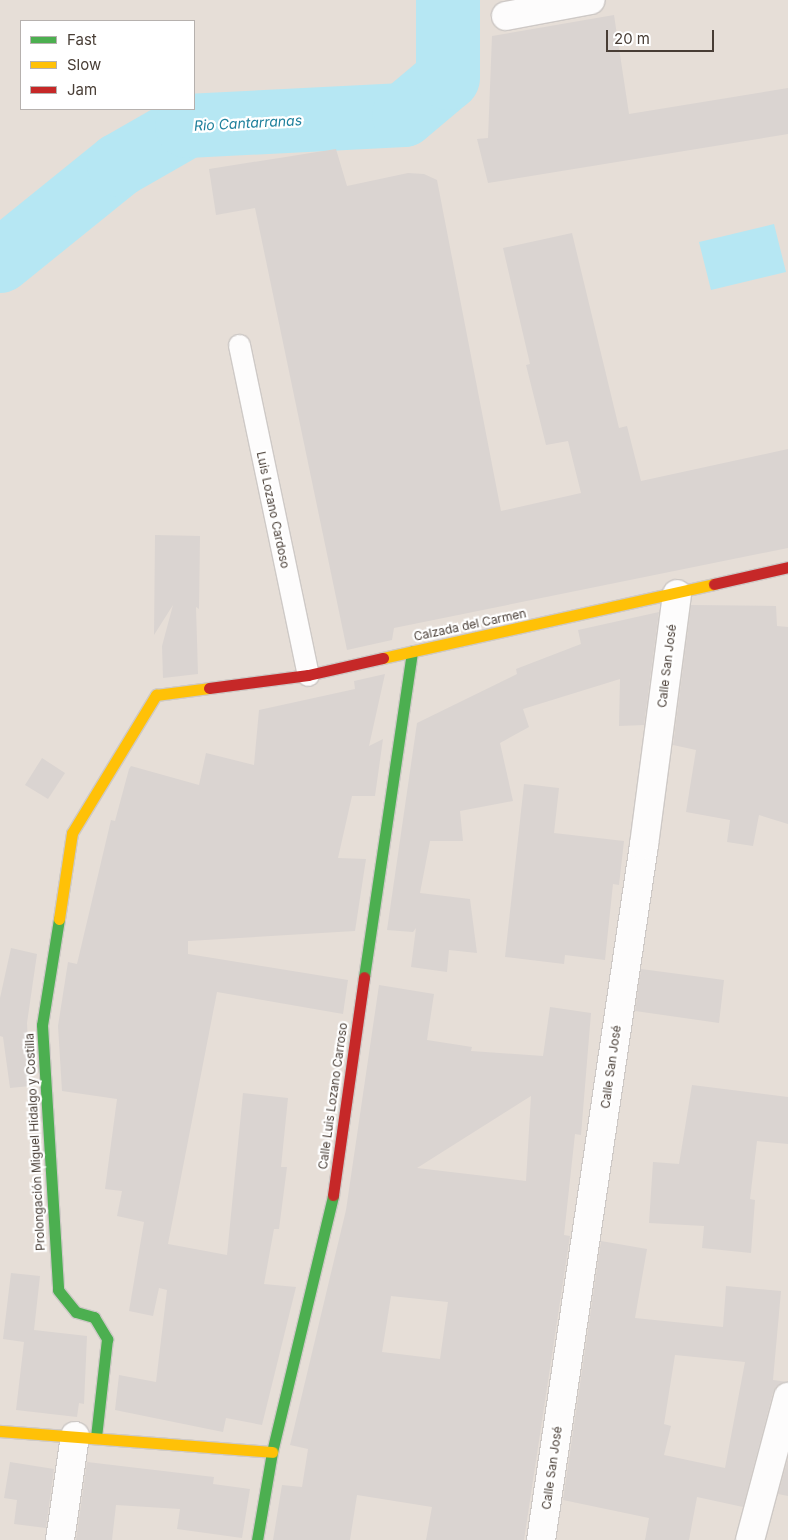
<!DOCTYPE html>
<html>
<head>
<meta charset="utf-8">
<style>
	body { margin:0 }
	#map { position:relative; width:788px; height:1540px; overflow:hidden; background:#f2edea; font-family:Inter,sans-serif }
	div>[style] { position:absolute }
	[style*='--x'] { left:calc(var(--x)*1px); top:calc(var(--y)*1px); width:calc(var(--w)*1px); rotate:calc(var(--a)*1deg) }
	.residential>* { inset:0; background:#e6ded7 }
	.water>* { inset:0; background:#b6e7f3 }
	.river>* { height:64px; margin:-32px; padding:0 32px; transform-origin:32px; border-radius:32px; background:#b6e7f3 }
	.building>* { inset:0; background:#dad4d1 }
	.roads { filter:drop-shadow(1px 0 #cec9c6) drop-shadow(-1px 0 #cec9c6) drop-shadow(0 1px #cec9c6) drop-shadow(0 -1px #cec9c6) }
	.lane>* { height:21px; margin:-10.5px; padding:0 10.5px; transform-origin:10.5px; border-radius:10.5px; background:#fdfcfc }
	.street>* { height:28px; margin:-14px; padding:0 14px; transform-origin:14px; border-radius:14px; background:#fdfcfc }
	.fast>* { height:11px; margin:-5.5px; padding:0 5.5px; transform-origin:5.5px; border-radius:5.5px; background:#4caf50 }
	.slow>* { height:11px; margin:-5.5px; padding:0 5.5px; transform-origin:5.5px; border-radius:5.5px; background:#ffc107 }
	.jam>* { height:11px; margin:-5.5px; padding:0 5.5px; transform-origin:5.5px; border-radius:5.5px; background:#c62828 }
	span { translate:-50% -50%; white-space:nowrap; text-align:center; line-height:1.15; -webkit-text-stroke:4.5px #fff; paint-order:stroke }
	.street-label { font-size:12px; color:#483d35 }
	.water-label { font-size:14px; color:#1f809c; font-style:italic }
	.legend { position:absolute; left:20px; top:20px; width:175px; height:90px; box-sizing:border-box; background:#fff; border:1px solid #b6b1ae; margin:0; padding:6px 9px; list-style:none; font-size:15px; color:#483d35 }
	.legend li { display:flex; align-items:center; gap:10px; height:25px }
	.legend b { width:25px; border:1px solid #b6b1ae }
	.scale { position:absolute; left:606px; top:30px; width:108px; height:22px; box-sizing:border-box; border:2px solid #483d35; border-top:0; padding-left:6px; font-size:15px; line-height:18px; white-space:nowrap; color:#483d35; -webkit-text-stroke:4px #fff; paint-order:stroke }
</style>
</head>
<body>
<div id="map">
	<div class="residential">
		<div style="clip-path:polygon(evenodd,0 0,788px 0,788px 1540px,0 1540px,0 0,21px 21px,194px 21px,194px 109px,21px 109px,21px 21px)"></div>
	</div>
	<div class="water">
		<div style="clip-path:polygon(774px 224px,786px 272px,711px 290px,699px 242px)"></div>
	</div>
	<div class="river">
		<div style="--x:0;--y:261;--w:153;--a:-38.9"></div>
		<div style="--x:119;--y:165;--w:78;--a:-29.8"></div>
		<div style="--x:187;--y:126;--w:217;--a:-2.9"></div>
		<div style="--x:404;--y:115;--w:57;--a:-40.1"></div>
		<div style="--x:448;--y:78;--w:78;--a:-90"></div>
	</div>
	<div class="building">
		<div style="clip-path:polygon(614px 15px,629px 114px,788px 88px,788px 134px,488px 183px,477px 139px,488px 138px,492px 36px)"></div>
		<div style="clip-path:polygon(336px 149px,347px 186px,408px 173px,424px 174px,437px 180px,501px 511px,581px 493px,568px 441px,546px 445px,526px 365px,530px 364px,503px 248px,572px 233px,619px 428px,627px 426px,641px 481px,788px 449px,788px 548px,394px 628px,392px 640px,347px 650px,255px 208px,216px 215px,209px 169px)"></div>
		<div style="clip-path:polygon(155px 535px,200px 536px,199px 609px,196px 607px,198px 674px,163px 678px,162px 646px,173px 605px,154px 635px)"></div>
		<div style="clip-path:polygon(691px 605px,776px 606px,777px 626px,788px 627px,788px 824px,759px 815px,753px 846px,727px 842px,730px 820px,686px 812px,696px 750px,673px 745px)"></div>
		<div style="clip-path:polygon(659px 612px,644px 725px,619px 726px,620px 679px,523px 709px,529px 727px,500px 743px,513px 801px,460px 811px,463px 841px,430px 841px,420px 893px,470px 899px,477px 953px,449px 950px,447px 972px,411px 967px,416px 928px,413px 932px,387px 930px,417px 723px,517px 674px,516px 669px,581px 644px,578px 630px)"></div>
		<div style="clip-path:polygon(385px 674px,369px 746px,383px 739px,375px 796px,352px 796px,338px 858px,366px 859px,355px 931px,188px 941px,188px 954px,348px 980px,343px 1014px,217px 992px,168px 1244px,227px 1255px,243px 1093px,288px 1098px,281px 1167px,287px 1167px,279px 1229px,274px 1229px,264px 1284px,296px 1287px,262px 1425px,226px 1418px,223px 1432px,115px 1410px,119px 1375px,156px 1382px,167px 1290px,159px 1288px,153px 1316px,129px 1311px,144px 1222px,117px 1216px,122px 1191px,105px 1189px,117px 1099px,62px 1091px,58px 1026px,68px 962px,77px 964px,111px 820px,115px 821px,129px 769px,131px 766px,199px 785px,206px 753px,254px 765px,259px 710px,355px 689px,354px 681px)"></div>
		<div style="clip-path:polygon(42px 758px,65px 773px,48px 799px,25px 785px)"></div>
		<div style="clip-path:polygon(524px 784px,559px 788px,554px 833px,624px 841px,619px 885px,613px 884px,605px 960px,565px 955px,564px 964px,505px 957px)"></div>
		<div style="clip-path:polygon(11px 948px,37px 954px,27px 1023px,30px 1086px,10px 1088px,3px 1037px,0 1036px,0 998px)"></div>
		<div style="clip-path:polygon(641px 969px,724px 980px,719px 1023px,635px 1011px)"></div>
		<div style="clip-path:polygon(evenodd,379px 985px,434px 994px,427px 1040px,472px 1047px,471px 1051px,543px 1056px,550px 1007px,591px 1013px,581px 1135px,575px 1134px,564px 1235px,570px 1236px,524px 1540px,426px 1540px,432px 1507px,357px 1495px,350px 1540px,273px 1540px,282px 1485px,302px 1487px,308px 1449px,290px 1445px,346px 1210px,379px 985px,531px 1096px,526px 1181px,417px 1168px,531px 1096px,379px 985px,391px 1296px,448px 1302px,440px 1359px,382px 1352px,391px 1296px)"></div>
		<div style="clip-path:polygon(692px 1085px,788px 1097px,788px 1144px,757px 1141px,750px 1199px,755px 1200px,751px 1253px,702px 1248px,704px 1226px,649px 1223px,653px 1162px,679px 1164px)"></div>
		<div style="clip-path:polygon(evenodd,601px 1241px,647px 1249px,635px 1318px,723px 1327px,726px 1286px,781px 1291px,773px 1380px,788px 1382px,777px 1386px,773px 1393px,743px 1507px,697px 1497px,689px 1540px,645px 1540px,649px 1518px,563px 1500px,601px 1241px,675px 1355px,745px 1362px,725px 1468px,664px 1455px,671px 1426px,664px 1424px,675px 1355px)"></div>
		<div style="clip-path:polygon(11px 1273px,40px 1276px,34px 1330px,87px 1336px,84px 1404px,79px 1403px,77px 1417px,16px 1410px,24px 1342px,3px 1339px)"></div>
		<div style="clip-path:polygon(788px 1458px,788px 1496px,778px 1494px)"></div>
		<div style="clip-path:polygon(10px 1462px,54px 1469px,46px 1528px,14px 1524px,17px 1500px,4px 1498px)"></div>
		<div style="clip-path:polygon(87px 1462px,214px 1477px,213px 1484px,250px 1489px,242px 1538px,177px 1529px,180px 1509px,116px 1505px,112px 1540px,76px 1540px)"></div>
	</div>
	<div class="roads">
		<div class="lane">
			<div style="--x:239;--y:345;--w:337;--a:78.2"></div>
		</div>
		<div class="street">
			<div style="--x:506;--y:16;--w:86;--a:-10.7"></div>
			<div style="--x:60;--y:1540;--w:105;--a:-81.8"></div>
			<div style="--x:541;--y:1540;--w:703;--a:-81.57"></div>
			<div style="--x:644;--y:845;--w:253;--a:-82.5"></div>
			<div style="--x:750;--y:1540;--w:148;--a:-75.1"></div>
		</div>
		<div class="fast">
			<div style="--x:59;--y:919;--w:107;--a:99.1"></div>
			<div style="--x:42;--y:1025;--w:265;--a:86.5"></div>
			<div style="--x:58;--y:1290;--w:28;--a:51"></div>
			<div style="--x:76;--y:1312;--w:19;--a:16"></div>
			<div style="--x:94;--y:1317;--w:26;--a:59"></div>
			<div style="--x:107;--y:1339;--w:99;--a:96.4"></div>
			<div style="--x:364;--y:977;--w:329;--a:-81.6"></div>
			<div style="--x:257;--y:1540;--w:89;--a:-80.3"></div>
			<div style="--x:272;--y:1452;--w:264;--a:-76.6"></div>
		</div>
		<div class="slow">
			<div style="--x:383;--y:658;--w:339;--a:-12.6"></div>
			<div style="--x:59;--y:919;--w:87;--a:-81.4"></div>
			<div style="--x:72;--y:833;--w:162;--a:-58.7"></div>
			<div style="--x:156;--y:695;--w:53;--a:-7.5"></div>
			<div style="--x:0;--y:1431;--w:273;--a:4.4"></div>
		</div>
		<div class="jam">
			<div style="--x:714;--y:584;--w:76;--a:-12.9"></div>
			<div style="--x:209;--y:688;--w:100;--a:-7.5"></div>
			<div style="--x:308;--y:675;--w:77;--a:-12.8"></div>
			<div style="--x:333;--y:1195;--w:220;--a:-81.9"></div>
		</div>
	</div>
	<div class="street-label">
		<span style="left:273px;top:510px;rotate:78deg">Luis Lozano Cardoso</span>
		<span style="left:470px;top:625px;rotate:-12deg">Calzada del Carmen</span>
		<span style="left:667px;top:666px;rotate:-83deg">Calle San José</span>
		<span style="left:611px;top:1067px;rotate:-82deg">Calle San José</span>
		<span style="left:333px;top:1096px;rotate:-82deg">Calle Luis Lozano Carroso</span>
		<span style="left:35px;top:1142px;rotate:-93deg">Prolongación Miguel Hidalgo y Costilla</span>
		<span style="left:552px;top:1468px;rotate:-82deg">Calle San José</span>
	</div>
	<div class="water-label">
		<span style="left:248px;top:123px;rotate:-3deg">Rio Cantarranas</span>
	</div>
	<ul class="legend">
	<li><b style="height:6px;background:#4caf50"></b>Fast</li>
	<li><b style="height:6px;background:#ffc107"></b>Slow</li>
	<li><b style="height:6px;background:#c62828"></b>Jam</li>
	</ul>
	<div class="scale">20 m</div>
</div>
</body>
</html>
